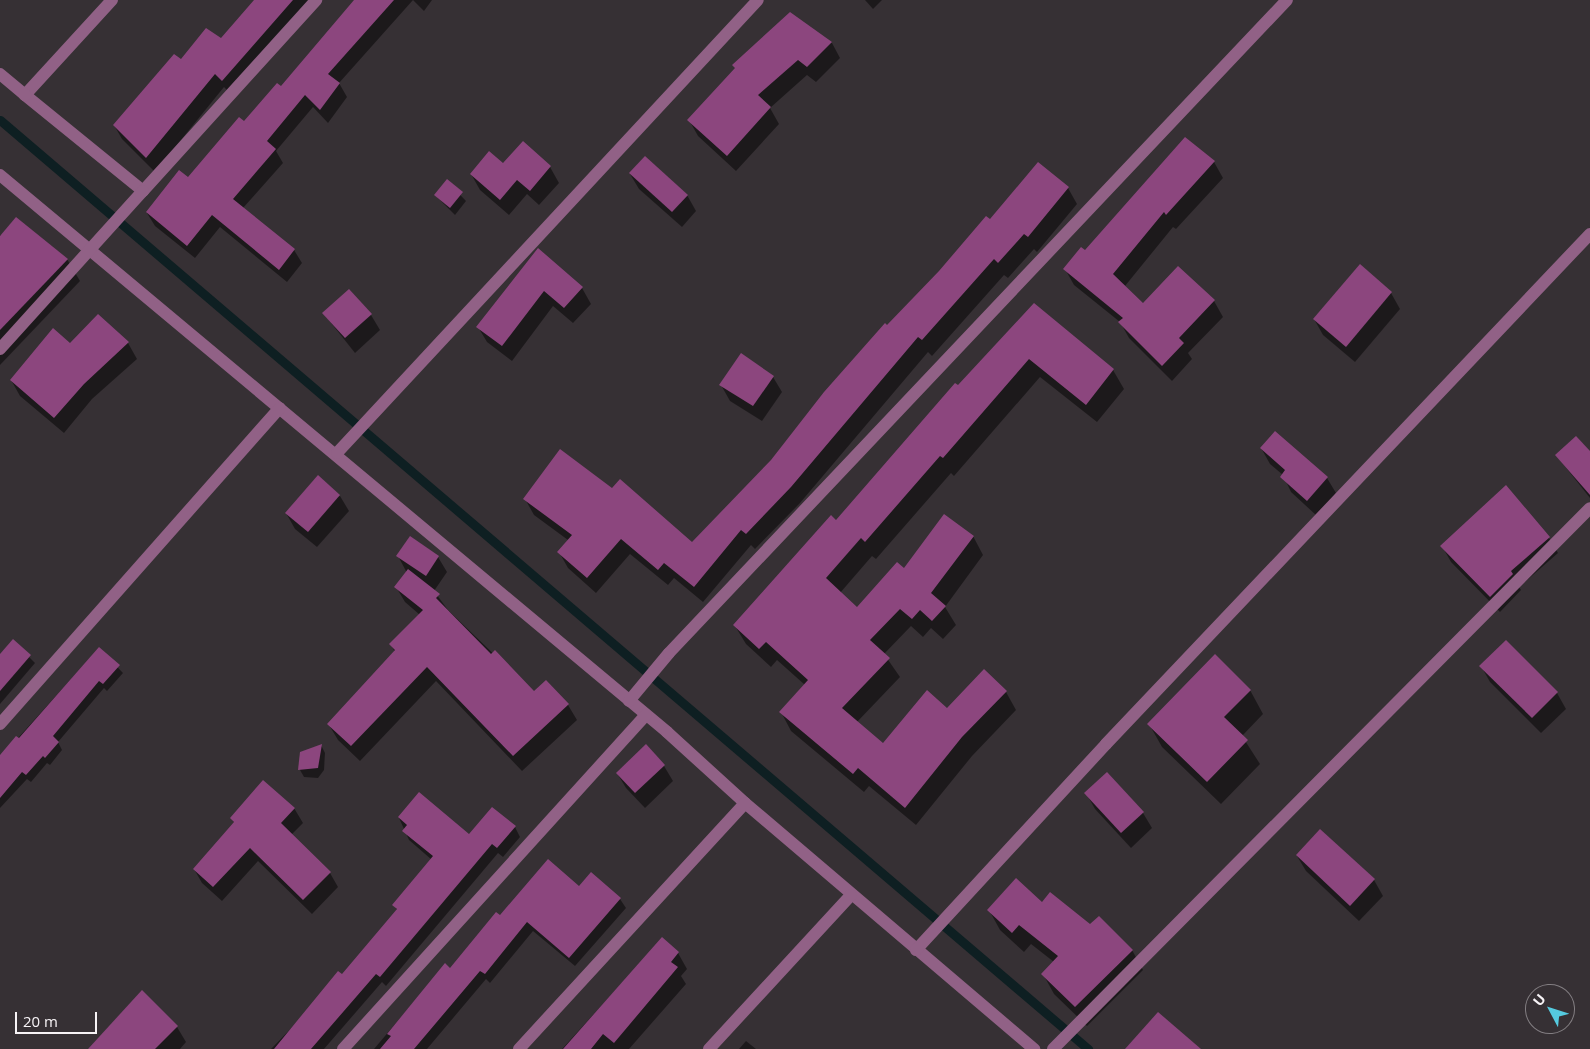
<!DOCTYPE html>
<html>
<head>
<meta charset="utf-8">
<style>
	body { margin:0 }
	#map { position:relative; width:1590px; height:1049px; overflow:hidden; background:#363034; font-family:"Open Sans",sans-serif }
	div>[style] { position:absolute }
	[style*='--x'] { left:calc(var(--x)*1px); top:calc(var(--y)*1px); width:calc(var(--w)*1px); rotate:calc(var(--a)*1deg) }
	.shadow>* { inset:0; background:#0007 }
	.stream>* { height:9px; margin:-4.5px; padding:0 4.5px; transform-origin:4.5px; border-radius:4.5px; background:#0e1f22 }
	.building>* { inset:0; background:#8c467e }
	.minor>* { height:12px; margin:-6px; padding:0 6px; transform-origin:6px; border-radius:6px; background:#916186 }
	span { translate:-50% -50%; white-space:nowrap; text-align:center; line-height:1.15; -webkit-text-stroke:4.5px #363034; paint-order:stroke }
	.north { position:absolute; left:1525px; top:984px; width:50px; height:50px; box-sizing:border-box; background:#363034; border:1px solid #837e82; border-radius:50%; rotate:310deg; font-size:14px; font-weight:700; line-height:20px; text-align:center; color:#f7f3f6 }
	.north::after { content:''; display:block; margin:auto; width:18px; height:22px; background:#55cadf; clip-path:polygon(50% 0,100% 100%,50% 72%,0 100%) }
	.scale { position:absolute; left:15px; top:1012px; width:82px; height:22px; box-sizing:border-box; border:2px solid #f7f3f6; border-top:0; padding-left:6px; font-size:15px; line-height:18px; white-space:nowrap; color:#f7f3f6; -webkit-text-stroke:4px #363034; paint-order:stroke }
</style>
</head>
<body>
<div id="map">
	<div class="shadow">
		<div style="clip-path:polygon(256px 0,311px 0,231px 94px,224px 87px,155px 172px,122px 139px,114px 125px,181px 60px,221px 40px)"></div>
		<div style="clip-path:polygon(358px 0,432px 0,424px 11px,413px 0,339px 83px,347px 97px,328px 123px,313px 107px,276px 151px,283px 163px,243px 208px,294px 250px,302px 263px,287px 282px,220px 227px,195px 258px,155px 226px,147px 213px,188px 179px,281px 88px)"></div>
		<div style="clip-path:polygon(865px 0,882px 0,873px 9px)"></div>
		<div style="clip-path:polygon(790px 14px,832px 43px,840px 58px,816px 82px,807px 75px,770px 108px,779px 124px,736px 171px,698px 136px,689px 120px)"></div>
		<div style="clip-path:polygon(1185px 138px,1214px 162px,1223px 178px,1176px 229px,1173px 227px,1125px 286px,1143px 305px,1214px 301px,1223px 317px,1188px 353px,1192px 359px,1172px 381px,1129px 338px,1120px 322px,1074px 285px,1065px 269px,1085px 252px)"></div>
		<div style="clip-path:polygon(523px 143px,550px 167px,559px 183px,539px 205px,527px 194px,509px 215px,480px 190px,471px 174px,503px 165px)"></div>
		<div style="clip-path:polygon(630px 174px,687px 195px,696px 211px,682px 227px,639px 189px)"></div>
		<div style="clip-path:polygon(447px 181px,466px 201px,455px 215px,435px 195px)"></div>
		<div style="clip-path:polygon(1068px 188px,1077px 204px,1037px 252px,1034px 249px,1008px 278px,1004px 275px,932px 356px,928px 352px,800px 503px,755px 549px,751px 545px,703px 602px,674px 578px,668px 585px,630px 554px,596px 593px,568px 568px,559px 552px,568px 540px,534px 515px,525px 499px,612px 490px,692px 543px,772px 460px,887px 327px,990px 221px)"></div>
		<div style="clip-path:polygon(0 235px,67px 259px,80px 281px,0 365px)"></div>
		<div style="clip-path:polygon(539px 250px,582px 288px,591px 304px,573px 323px,553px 306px,512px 361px,487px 342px,478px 327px)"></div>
		<div style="clip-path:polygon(1360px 266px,1391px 293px,1400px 309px,1355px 362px,1323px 335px,1314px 319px)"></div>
		<div style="clip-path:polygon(1034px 304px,1113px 370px,1124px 389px,1097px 422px,1040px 377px,954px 476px,951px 473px,876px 559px,872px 556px,840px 593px,857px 609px,904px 570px,973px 536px,983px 555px,945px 607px,956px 625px,943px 639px,931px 628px,923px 637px,911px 626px,884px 654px,900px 677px,857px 722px,883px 745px,947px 709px,1006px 692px,1016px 710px,972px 756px,916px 825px,869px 786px,864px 792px,791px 731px,781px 712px,805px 685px,777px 660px,771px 667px,746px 644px,735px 626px,837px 522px)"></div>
		<div style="clip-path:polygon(324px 314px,371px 315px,380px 330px,355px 353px)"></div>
		<div style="clip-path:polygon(98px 315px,128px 343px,137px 359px,92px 399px,64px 433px,20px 396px,11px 380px,70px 345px)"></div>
		<div style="clip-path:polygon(773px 377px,782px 392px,762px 421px,730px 401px,721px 385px)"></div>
		<div style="clip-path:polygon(1275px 432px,1327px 478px,1336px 493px,1317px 516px,1291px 492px,1283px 475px,1270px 464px,1261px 448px)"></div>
		<div style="clip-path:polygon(1590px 453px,1590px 498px,1556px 455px)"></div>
		<div style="clip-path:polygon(340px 496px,349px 511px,317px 547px,295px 529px,286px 513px)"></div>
		<div style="clip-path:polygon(1549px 538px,1558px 553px,1519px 587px,1521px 590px,1500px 612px,1451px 562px,1442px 546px)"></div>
		<div style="clip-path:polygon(398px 556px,438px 557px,447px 572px,434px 591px,448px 610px,534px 693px,568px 705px,577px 720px,522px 771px,436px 681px,360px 761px,338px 740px,329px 725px,395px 652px,391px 645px,420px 615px,405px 602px,396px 587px,407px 573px)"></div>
		<div style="clip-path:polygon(13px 641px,35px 663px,0 704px,0 656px)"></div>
		<div style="clip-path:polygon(99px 648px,123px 673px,107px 691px,104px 688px,58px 742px,62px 750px,50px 765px,47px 763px,31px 782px,27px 779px,0 808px,0 758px)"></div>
		<div style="clip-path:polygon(1481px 666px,1557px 693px,1566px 709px,1541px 733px,1490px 682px)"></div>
		<div style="clip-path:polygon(1250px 690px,1263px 714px,1242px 736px,1260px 764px,1221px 804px,1162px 747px,1149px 724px)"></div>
		<div style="clip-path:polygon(321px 745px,325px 753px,324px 770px,318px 778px,304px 777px,300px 770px,301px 753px)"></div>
		<div style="clip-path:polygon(664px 766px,673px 781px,645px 808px,626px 788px,617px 773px)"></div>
		<div style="clip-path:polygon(1086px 793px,1143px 813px,1152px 828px,1131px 848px,1095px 809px)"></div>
		<div style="clip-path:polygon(294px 808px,303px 823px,291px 835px,330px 873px,338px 887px,312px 914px,258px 861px,222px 901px,202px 883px,194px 869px,235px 824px,231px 818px)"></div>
		<div style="clip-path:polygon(399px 818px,469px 836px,515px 827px,520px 837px,503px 857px,498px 853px,386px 986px,382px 982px,324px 1049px,271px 1049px,342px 976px,397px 910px,394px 905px,432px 860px,409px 840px)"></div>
		<div style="clip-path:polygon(1297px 856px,1374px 880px,1383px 896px,1359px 921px,1306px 871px)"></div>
		<div style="clip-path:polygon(591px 874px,620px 899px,626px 908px,575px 966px,533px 931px,490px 983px,486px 979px,427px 1049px,374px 1049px,445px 965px,451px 970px,579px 887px)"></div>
		<div style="clip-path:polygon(1042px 904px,1132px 950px,1143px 970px,1087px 1026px,1054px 994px,1043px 974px,1054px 962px,1031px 944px,1024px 952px,1000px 930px,989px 910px)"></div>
		<div style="clip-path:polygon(662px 939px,678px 953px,687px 969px,681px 976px,686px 984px,629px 1049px,562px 1049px)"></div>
		<div style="clip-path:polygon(177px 1027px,186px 1042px,180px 1049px,88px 1049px)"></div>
		<div style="clip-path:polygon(746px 1041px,756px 1049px,739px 1049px)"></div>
	</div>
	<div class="stream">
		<div style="--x:0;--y:120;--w:1431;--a:40.49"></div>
	</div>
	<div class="building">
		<div style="clip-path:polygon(254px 0,293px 0,222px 81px,215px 74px,146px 158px,113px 125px,174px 54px,181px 59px,206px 28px,221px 38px)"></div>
		<div style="clip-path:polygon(354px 0,394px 0,328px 74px,340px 83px,320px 110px,305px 95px,267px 141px,276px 149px,233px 199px,295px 249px,279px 270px,212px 215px,187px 246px,146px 212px,179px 170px,188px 177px,239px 117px,244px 121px,277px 83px,281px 86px)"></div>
		<div style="clip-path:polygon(790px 12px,832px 42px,807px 67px,798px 60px,758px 95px,771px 107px,727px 156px,687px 120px,735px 68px,732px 65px)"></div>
		<div style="clip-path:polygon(1185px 137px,1215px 161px,1166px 215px,1164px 212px,1113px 274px,1143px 303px,1178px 266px,1215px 300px,1179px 338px,1184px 343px,1162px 366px,1118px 322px,1123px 318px,1063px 269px,1081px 247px,1085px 250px)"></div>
		<div style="clip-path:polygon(523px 141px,551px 166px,530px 191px,517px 180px,500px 200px,470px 174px,489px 151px,503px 163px)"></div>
		<div style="clip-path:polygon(645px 156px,688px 195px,672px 212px,629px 173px)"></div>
		<div style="clip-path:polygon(1038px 162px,1069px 187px,1028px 237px,1024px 234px,998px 263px,994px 259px,922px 340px,918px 337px,791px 487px,746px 534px,741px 530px,694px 587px,664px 563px,658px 570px,621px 539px,587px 578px,557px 552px,572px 535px,523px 499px,560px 449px,612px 488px,620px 479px,692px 542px,771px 460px,824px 392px,885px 323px,887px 325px,939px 271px,986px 216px,990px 219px)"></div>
		<div style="clip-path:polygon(447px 179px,463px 192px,450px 208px,434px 195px)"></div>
		<div style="clip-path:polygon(16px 217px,68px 259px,0 330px,0 236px)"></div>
		<div style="clip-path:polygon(538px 248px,583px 287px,564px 308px,544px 291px,502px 346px,476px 327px)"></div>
		<div style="clip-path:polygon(1360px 264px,1392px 292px,1346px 347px,1313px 319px)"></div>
		<div style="clip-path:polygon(349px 289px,372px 314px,345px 338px,322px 313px)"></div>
		<div style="clip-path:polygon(1034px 303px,1114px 369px,1086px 405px,1029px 359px,943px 458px,940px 456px,865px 542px,861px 538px,826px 578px,857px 607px,897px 562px,904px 568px,944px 514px,974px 536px,931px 593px,946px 606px,932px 621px,920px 610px,912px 619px,900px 609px,870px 640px,890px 658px,842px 708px,883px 743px,927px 690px,947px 708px,984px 669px,1007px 691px,962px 737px,905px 808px,858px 768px,853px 774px,779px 712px,808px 680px,766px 642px,759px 649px,733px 625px,831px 515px,836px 520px,955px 383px,958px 385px)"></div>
		<div style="clip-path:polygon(98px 314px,129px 342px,84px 384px,54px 418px,10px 380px,53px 328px,70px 343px)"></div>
		<div style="clip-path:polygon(741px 353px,774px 376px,753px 406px,719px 385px)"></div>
		<div style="clip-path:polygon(1275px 431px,1328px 477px,1307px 501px,1280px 477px,1285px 470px,1260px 448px)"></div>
		<div style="clip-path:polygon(1576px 436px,1590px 451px,1590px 495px,1555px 455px)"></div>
		<div style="clip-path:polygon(318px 475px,340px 495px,308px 532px,285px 513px)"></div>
		<div style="clip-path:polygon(1506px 485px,1550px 537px,1511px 571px,1513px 574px,1490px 597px,1440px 546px)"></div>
		<div style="clip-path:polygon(410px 536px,439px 556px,426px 576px,396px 556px)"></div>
		<div style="clip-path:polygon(408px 569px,440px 594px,436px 598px,491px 654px,495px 650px,534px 691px,546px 680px,569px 704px,513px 756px,427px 667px,351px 746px,327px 724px,395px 650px,389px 644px,423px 610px,394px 587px)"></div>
		<div style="clip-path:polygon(13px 639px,31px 655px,0 691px,0 654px)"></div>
		<div style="clip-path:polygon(1506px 640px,1558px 692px,1532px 718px,1479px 666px)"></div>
		<div style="clip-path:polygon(99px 647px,120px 665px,103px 684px,99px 681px,53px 736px,59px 742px,45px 758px,43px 756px,26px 775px,22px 772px,0 798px,0 755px,16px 736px,19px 738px)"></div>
		<div style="clip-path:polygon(1215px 654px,1251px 690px,1224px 717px,1248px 740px,1207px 782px,1147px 724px)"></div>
		<div style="clip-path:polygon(322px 744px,318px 768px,298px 770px,300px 752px)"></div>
		<div style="clip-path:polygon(646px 744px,665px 765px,635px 793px,616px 773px)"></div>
		<div style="clip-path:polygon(1107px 772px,1144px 812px,1121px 833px,1084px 793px)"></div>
		<div style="clip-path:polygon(263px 780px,295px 808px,281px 823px,331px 872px,303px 900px,250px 848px,213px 887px,193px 869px,234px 822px,230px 818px)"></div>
		<div style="clip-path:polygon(419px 792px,469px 834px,492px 807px,516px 826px,497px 848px,492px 844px,380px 977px,376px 974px,311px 1049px,274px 1049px,338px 971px,342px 974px,397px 909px,392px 905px,433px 856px,402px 831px,407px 825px,398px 817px)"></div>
		<div style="clip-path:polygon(1320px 829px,1375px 879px,1350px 906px,1296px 855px)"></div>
		<div style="clip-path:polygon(548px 859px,579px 886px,591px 872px,621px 898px,569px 958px,527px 922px,485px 974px,480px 971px,414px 1049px,380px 1049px,391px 1036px,387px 1034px,445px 963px,450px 968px,496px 912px,500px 915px)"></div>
		<div style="clip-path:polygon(1016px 878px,1042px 902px,1050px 892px,1090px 924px,1099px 916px,1133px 950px,1075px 1007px,1041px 974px,1058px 956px,1019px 925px,1012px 933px,987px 910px)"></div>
		<div style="clip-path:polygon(662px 937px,679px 952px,671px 962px,678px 967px,614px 1043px,603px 1034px,591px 1049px,563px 1049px)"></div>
		<div style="clip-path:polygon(142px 990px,178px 1026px,155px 1049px,88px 1049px)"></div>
		<div style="clip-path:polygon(1158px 1012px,1201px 1049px,1125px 1049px)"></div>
	</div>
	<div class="minor">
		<div style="--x:112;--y:0;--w:129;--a:132.5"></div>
		<div style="--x:25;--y:95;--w:152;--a:39.1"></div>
		<div style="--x:143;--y:191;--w:258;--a:-47.8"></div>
		<div style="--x:0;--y:74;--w:33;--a:40"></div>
		<div style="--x:0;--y:175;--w:869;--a:39.86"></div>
		<div style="--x:667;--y:732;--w:105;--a:42.3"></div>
		<div style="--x:745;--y:803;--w:380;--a:40.4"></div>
		<div style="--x:0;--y:349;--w:213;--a:-47.9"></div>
		<div style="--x:337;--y:453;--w:618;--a:-47.1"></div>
		<div style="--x:629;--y:701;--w:62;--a:-50.2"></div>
		<div style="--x:669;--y:653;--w:899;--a:-46.58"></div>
		<div style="--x:0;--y:724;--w:422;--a:-48.5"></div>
		<div style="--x:916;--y:950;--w:280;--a:-47.3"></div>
		<div style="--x:1106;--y:744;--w:703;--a:-46.5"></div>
		<div style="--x:343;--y:1049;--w:451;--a:-47.8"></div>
		<div style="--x:519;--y:1049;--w:334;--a:-47.4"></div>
		<div style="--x:709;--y:1049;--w:209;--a:-47.3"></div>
		<div style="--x:1053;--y:1049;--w:762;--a:-45.21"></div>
	</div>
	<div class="north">U</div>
	<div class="scale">20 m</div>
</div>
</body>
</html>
